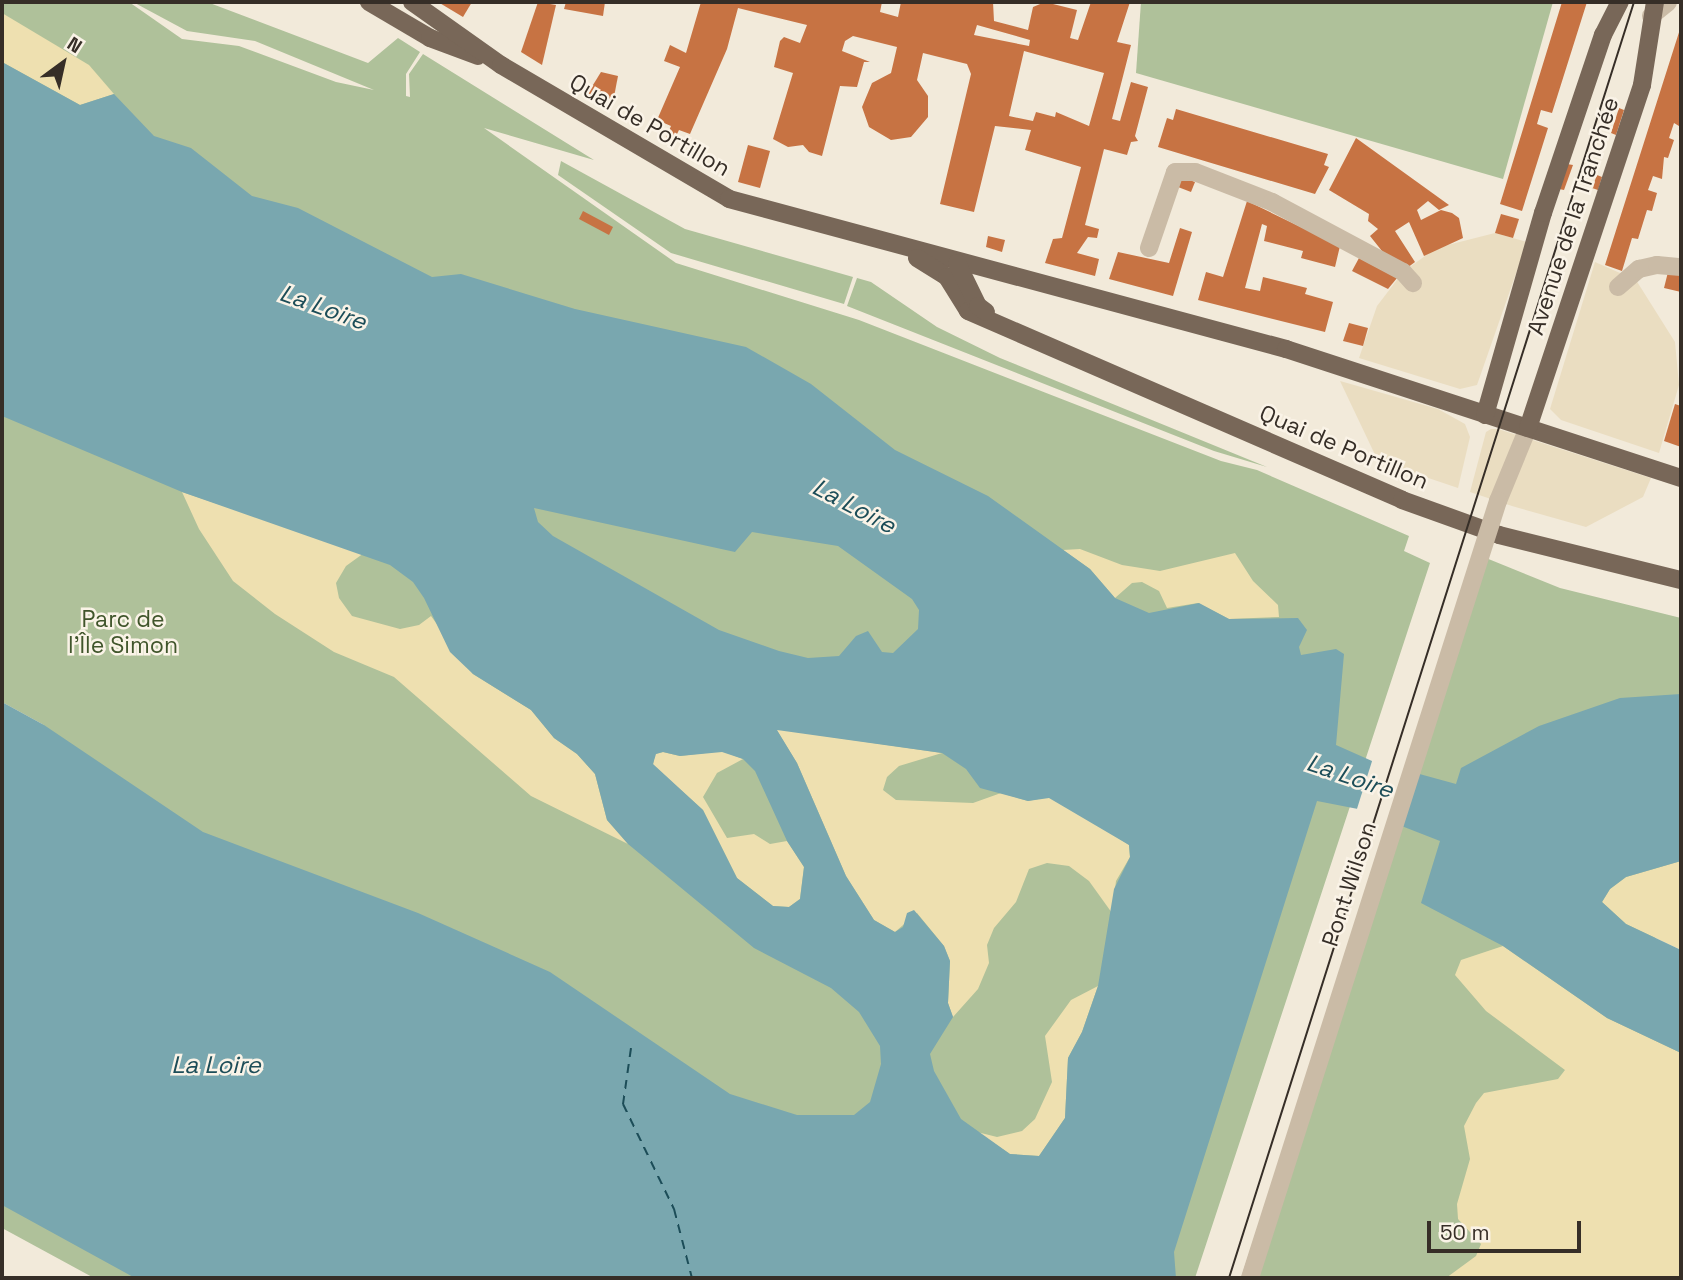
<!DOCTYPE html>
<html>
<head>
<meta charset="utf-8">
<style>
	body { margin:0 }
	#map { position:relative; width:1683px; height:1280px; overflow:hidden; background:#f2eada; font-family:"Space Grotesk",sans-serif }
	div>[style] { position:absolute }
	[style*='--x'] { left:calc(var(--x)*1px); top:calc(var(--y)*1px); width:calc(var(--w)*1px); rotate:calc(var(--a)*1deg) }
	.green>* { inset:0; background:#afc19a }
	.sand>* { inset:0; background:#eee0b0 }
	.plaza>* { inset:0; background:#eaddc1 }
	.water>* { inset:0; background:#79a7af }
	.pier>* { inset:0; background:#f2eada }
	.ferry>* { height:2px; margin-top:-1px; transform-origin:0; background:repeating-linear-gradient(90deg,#1c4d58 0 9px,transparent 0 16px) }
	.building>* { inset:0; background:#c77343 }
	.minor>* { height:18px; margin:-9px; padding:0 9px; transform-origin:9px; border-radius:9px; background:#cabba6 }
	.major>* { height:18px; margin:-9px; padding:0 9px; transform-origin:9px; border-radius:9px; background:#786758 }
	.tram>* { height:2px; margin:-1px; padding:0 1px; transform-origin:1px; border-radius:1px; background:#362e27 }
	.minor-bridge>* { height:18px; margin:-9px; padding:0 9px; transform-origin:9px; border-radius:9px; background:#cabba6 }
	span { translate:-50% -50%; white-space:nowrap; text-align:center; line-height:1.15; -webkit-text-stroke:5px #faf3e7; paint-order:stroke }
	.street-label { font-size:23px; color:#362e27 }
	.park-label { font-size:23px; color:#40552b }
	.water-label { font-size:24px; color:#1c4d58; font-style:italic }
	.frame { position:absolute; inset:0; border:4px solid #362e27; pointer-events:none }
	.north { position:absolute; left:28px; top:28px; width:70px; height:70px; -webkit-text-stroke:5px #faf3e7; paint-order:stroke; rotate:33deg; font-size:19px; font-weight:700; line-height:28px; text-align:center; color:#362e27 }
	.north::after { content:''; display:block; margin:auto; width:24px; height:32px; background:#362e27; clip-path:polygon(50% 0,100% 100%,50% 72%,0 100%) }
	.scale { position:absolute; left:1427px; top:1221px; width:154px; height:32px; box-sizing:border-box; border:4px solid #362e27; border-top:0; padding-left:9px; font-size:21px; line-height:24px; white-space:nowrap; color:#362e27; -webkit-text-stroke:5px #faf3e7; paint-order:stroke }
</style>
</head>
<body>
<div id="map">
	<div class="green">
		<div style="clip-path:polygon(2px 2px,129px 2px,182px 39px,239px 46px,336px 82px,374px 90px,255px 41px,187px 31px,133px 2px,207px 2px,368px 63px,398px 38px,420px 52px,406px 74px,406px 96px,410px 97px,409px 74px,423px 54px,594px 160px,484px 128px,676px 263px,859px 320px,1221px 461px,1257px 470px,1409px 536px,1404px 551px,1430px 563px,1195px 1278px,94px 1278px,2px 1228px,2px 714px,44px 725px,2px 702px)"></div>
		<div style="clip-path:polygon(1141px 2px,1553px 2px,1503px 179px,1136px 73px)"></div>
		<div style="clip-path:polygon(561px 161px,685px 229px,853px 277px,844px 304px,671px 253px,558px 175px)"></div>
		<div style="clip-path:polygon(857px 278px,871px 282px,937px 327px,1000px 358px,1267px 467px,1214px 451px,847px 306px)"></div>
		<div style="clip-path:polygon(1486px 558px,1560px 588px,1681px 618px,1681px 861px,1617px 894px,1681px 967px,1681px 1278px,1241px 1278px,1471px 571px)"></div>
	</div>
	<div class="sand">
		<div style="clip-path:polygon(2px 13px,89px 65px,114px 94px,80px 105px,2px 62px)"></div>
		<div style="clip-path:polygon(182px 492px,364px 553px,346px 566px,336px 583px,339px 598px,352px 616px,400px 629px,419px 625px,431px 616px,473px 674px,531px 710px,554px 738px,577px 754px,595px 774px,607px 820px,628px 844px,531px 796px,394px 677px,334px 652px,275px 614px,233px 581px,199px 529px)"></div>
		<div style="clip-path:polygon(1080px 549px,1122px 565px,1160px 571px,1235px 553px,1253px 581px,1278px 605px,1279px 617px,1229px 619px,1198px 603px,1167px 608px,1159px 591px,1142px 582px,1132px 583px,1115px 598px,1090px 569px,1063px 550px)"></div>
		<div style="clip-path:polygon(776px 729px,942px 753px,899px 766px,887px 777px,883px 790px,896px 800px,973px 803px,1001px 793px,1028px 801px,1049px 797px,1073px 808px,1129px 845px,1130px 857px,1116px 881px,1112px 913px,1089px 881px,1069px 866px,1047px 863px,1029px 869px,1016px 902px,994px 928px,987px 945px,989px 963px,978px 989px,953px 1017px,948px 1003px,950px 961px,944px 946px,917px 913px,895px 932px,874px 920px,846px 876px,797px 763px)"></div>
		<div style="clip-path:polygon(722px 751px,743px 759px,717px 773px,703px 797px,727px 838px,754px 834px,770px 844px,787px 841px,804px 867px,800px 899px,789px 907px,773px 906px,737px 878px,703px 810px,653px 765px,655px 754px,663px 752px,680px 756px)"></div>
		<div style="clip-path:polygon(1681px 861px,1681px 950px,1626px 924px,1602px 902px,1610px 889px,1626px 877px)"></div>
		<div style="clip-path:polygon(1503px 946px,1607px 1018px,1681px 1053px,1681px 1278px,1446px 1278px,1476px 1256px,1481px 1244px,1458px 1219px,1457px 1204px,1470px 1159px,1464px 1126px,1476px 1103px,1484px 1093px,1558px 1079px,1565px 1070px,1486px 1011px,1455px 975px,1461px 960px)"></div>
		<div style="clip-path:polygon(1098px 986px,1082px 1032px,1068px 1058px,1065px 1118px,1039px 1156px,1010px 1154px,977px 1132px,997px 1137px,1022px 1131px,1035px 1119px,1052px 1082px,1045px 1036px,1071px 1000px)"></div>
	</div>
	<div class="plaza">
		<div style="clip-path:polygon(1495px 233px,1527px 242px,1477px 385px,1460px 389px,1359px 358px,1377px 306px,1403px 272px,1436px 248px)"></div>
		<div style="clip-path:polygon(1595px 262px,1636px 280px,1675px 342px,1679px 385px,1659px 453px,1561px 420px,1550px 409px)"></div>
		<div style="clip-path:polygon(1340px 381px,1438px 409px,1465px 424px,1470px 437px,1458px 488px,1378px 461px)"></div>
		<div style="clip-path:polygon(1491px 429px,1498px 429px,1651px 478px,1643px 497px,1586px 527px,1512px 506px,1470px 492px,1486px 432px)"></div>
	</div>
	<div class="water">
		<div style="clip-path:polygon(evenodd,2px 62px,80px 105px,114px 94px,154px 136px,191px 148px,252px 196px,298px 208px,432px 277px,461px 274px,575px 309px,746px 347px,811px 384px,895px 450px,988px 496px,1090px 569px,1115px 598px,1149px 613px,1199px 603px,1229px 619px,1298px 618px,1307px 630px,1299px 647px,1301px 655px,1336px 649px,1344px 654px,1336px 745px,1372px 761px,1456px 784px,1461px 768px,1539px 726px,1620px 698px,1681px 694px,1681px 861px,1626px 877px,1610px 889px,1602px 902px,1626px 924px,1681px 950px,1681px 1053px,1607px 1018px,1503px 946px,1421px 903px,1440px 841px,1358px 809px,1317px 801px,1174px 1252px,1176px 1278px,135px 1278px,2px 1205px,2px 702px,44px 725px,203px 832px,418px 913px,550px 972px,730px 1094px,797px 1115px,854px 1115px,870px 1102px,881px 1064px,880px 1046px,859px 1012px,831px 988px,754px 948px,628px 844px,607px 820px,595px 774px,577px 754px,554px 738px,531px 710px,473px 674px,450px 652px,424px 598px,413px 582px,390px 565px,182px 492px,2px 416px,2px 62px,534px 508px,735px 552px,752px 532px,838px 546px,912px 599px,919px 610px,918px 629px,893px 653px,882px 652px,868px 631px,856px 636px,839px 656px,808px 658px,779px 651px,719px 630px,553px 536px,538px 522px,534px 508px,2px 62px,777px 730px,942px 753px,966px 769px,980px 788px,1028px 801px,1049px 798px,1129px 845px,1130px 857px,1114px 889px,1098px 986px,1082px 1032px,1068px 1058px,1065px 1118px,1039px 1156px,1010px 1154px,961px 1119px,934px 1071px,930px 1054px,953px 1017px,948px 1003px,950px 961px,944px 946px,914px 910px,907px 913px,903px 927px,895px 932px,874px 920px,846px 876px,797px 763px,777px 730px,2px 62px,663px 752px,680px 756px,722px 752px,743px 759px,755px 771px,787px 841px,804px 867px,800px 899px,789px 907px,773px 906px,737px 878px,703px 810px,653px 764px,656px 754px,663px 752px)"></div>
	</div>
	<div class="pier">
		<div style="clip-path:polygon(1373px 758px,1418px 772px,1401px 827px,1356px 812px)"></div>
	</div>
	<div class="ferry">
		<div style="--x:631;--y:1048;--w:57;--a:98.1"></div>
		<div style="--x:623;--y:1104;--w:117;--a:64.1"></div>
		<div style="--x:674;--y:1209;--w:71;--a:75.4"></div>
	</div>
	<div class="building">
		<div style="clip-path:polygon(438px 2px,472px 2px,463px 17px)"></div>
		<div style="clip-path:polygon(538px 2px,556px 5px,542px 65px,521px 52px)"></div>
		<div style="clip-path:polygon(566px 2px,605px 2px,603px 16px,564px 9px)"></div>
		<div style="clip-path:polygon(evenodd,701px 2px,882px 2px,880px 12px,898px 17px,901px 2px,993px 2px,994px 21px,1028px 30px,1033px 7px,1045px 2px,1077px 10px,1070px 38px,1078px 40px,1091px 2px,1130px 2px,1117px 42px,1131px 45px,1112px 119px,1120px 121px,1131px 82px,1148px 87px,1135px 136px,1138px 141px,1131px 142px,1127px 155px,1104px 149px,1085px 225px,1099px 229px,1097px 238px,1088px 237px,1077px 253px,1099px 259px,1095px 276px,1045px 263px,1053px 239px,1062px 238px,1081px 167px,1025px 150px,1031px 130px,995px 126px,974px 212px,940px 204px,971px 74px,967px 64px,923px 53px,917px 80px,928px 96px,928px 117px,911px 137px,891px 140px,869px 127px,862px 107px,872px 83px,891px 73px,897px 47px,853px 36px,845px 41px,842px 51px,870px 62px,864px 62px,857px 87px,840px 86px,822px 156px,809px 152px,803px 145px,788px 147px,773px 139px,793px 73px,774px 67px,780px 41px,784px 37px,800px 43px,807px 25px,738px 8px,727px 49px,690px 134px,679px 130px,672px 144px,665px 140px,671px 126px,657px 120px,680px 67px,664px 61px,670px 45px,686px 53px,701px 2px,977px 25px,1030px 40px,1029px 46px,974px 35px,977px 25px,701px 2px,1024px 51px,1104px 73px,1089px 126px,1056px 112px,1055px 117px,1036px 112px,1033px 121px,1009px 116px,1024px 51px)"></div>
		<div style="clip-path:polygon(1562px 2px,1587px 2px,1552px 113px,1541px 110px,1537px 124px,1548px 128px,1522px 211px,1500px 204px)"></div>
		<div style="clip-path:polygon(1681px 26px,1681px 119px,1679px 126px,1674px 123px,1669px 138px,1674px 140px,1668px 158px,1664px 157px,1662px 179px,1653px 176px,1648px 190px,1657px 193px,1652px 211px,1647px 210px,1638px 239px,1632px 238px,1622px 271px,1605px 265px)"></div>
		<div style="clip-path:polygon(601px 72px,618px 76px,612px 107px,588px 93px)"></div>
		<div style="clip-path:polygon(1619px 108px,1624px 110px,1616px 135px,1611px 133px)"></div>
		<div style="clip-path:polygon(1176px 109px,1328px 154px,1324px 165px,1329px 167px,1315px 194px,1158px 147px,1167px 118px,1173px 120px)"></div>
		<div style="clip-path:polygon(1356px 138px,1449px 205px,1439px 210px,1428px 201px,1417px 210px,1421px 220px,1441px 210px,1452px 213px,1459px 218px,1463px 238px,1424px 256px,1409px 222px,1395px 231px,1415px 262px,1407px 268px,1386px 256px,1370px 236px,1378px 229px,1368px 221px,1369px 214px,1329px 190px)"></div>
		<div style="clip-path:polygon(748px 145px,770px 151px,760px 188px,738px 182px)"></div>
		<div style="clip-path:polygon(1567px 164px,1573px 165px,1564px 190px,1559px 189px)"></div>
		<div style="clip-path:polygon(1597px 175px,1602px 177px,1598px 190px,1592px 188px)"></div>
		<div style="clip-path:polygon(1181px 177px,1195px 182px,1191px 192px,1178px 187px)"></div>
		<div style="clip-path:polygon(1247px 201px,1340px 246px,1335px 267px,1301px 258px,1303px 251px,1264px 241px,1267px 226px,1262px 224px,1245px 288px,1260px 291px,1263px 277px,1307px 288px,1305px 294px,1333px 302px,1325px 332px,1198px 300px,1206px 272px,1223px 277px)"></div>
		<div style="clip-path:polygon(583px 211px,613px 227px,609px 235px,579px 219px)"></div>
		<div style="clip-path:polygon(1501px 214px,1519px 219px,1513px 238px,1495px 233px)"></div>
		<div style="clip-path:polygon(1180px 228px,1192px 232px,1173px 296px,1109px 279px,1118px 252px,1169px 263px)"></div>
		<div style="clip-path:polygon(988px 236px,1005px 240px,1002px 252px,986px 247px)"></div>
		<div style="clip-path:polygon(1359px 258px,1397px 278px,1388px 289px,1352px 271px)"></div>
		<div style="clip-path:polygon(1668px 272px,1681px 275px,1681px 292px,1664px 288px)"></div>
		<div style="clip-path:polygon(1349px 323px,1368px 328px,1363px 346px,1343px 341px)"></div>
		<div style="clip-path:polygon(1675px 404px,1681px 406px,1681px 447px,1664px 441px)"></div>
	</div>
	<div class="minor">
		<div style="--x:1651;--y:16;--w:22;--a:-39"></div>
		<div style="--x:1149;--y:248;--w:80;--a:-71.1"></div>
		<div style="--x:1175;--y:172;--w:20;--a:0"></div>
		<div style="--x:1195;--y:172;--w:83;--a:21.3"></div>
		<div style="--x:1272;--y:202;--w:149;--a:28.1"></div>
		<div style="--x:1403;--y:272;--w:15;--a:48"></div>
		<div style="--x:1618;--y:287;--w:28;--a:-41"></div>
		<div style="--x:1639;--y:269;--w:18;--a:-13"></div>
		<div style="--x:1657;--y:265;--w:24;--a:5"></div>
		<div style="--x:1498;--y:501;--w:79;--a:-67.7"></div>
	</div>
	<div class="major">
		<div style="--x:369;--y:2;--w:71;--a:30.5"></div>
		<div style="--x:430;--y:38;--w:51;--a:20.6"></div>
		<div style="--x:412;--y:2;--w:109;--a:35.3"></div>
		<div style="--x:501;--y:65;--w:264;--a:30.4"></div>
		<div style="--x:729;--y:199;--w:577;--a:15.07"></div>
		<div style="--x:1286;--y:349;--w:416;--a:18.1"></div>
		<div style="--x:917;--y:258;--w:36;--a:32"></div>
		<div style="--x:947;--y:277;--w:40;--a:58"></div>
		<div style="--x:968;--y:311;--w:473;--a:23.5"></div>
		<div style="--x:1402;--y:500;--w:103;--a:19.8"></div>
		<div style="--x:1499;--y:535;--w:187;--a:13.9"></div>
		<div style="--x:957;--y:263;--w:48;--a:64"></div>
		<div style="--x:978;--y:306;--w:10;--a:37"></div>
		<div style="--x:1485;--y:415;--w:210;--a:-74"></div>
		<div style="--x:1543;--y:213;--w:188;--a:-71.4"></div>
		<div style="--x:1603;--y:35;--w:37;--a:-63"></div>
		<div style="--x:1528;--y:428;--w:361;--a:-71.6"></div>
		<div style="--x:1642;--y:85;--w:84;--a:-81.1"></div>
	</div>
	<div class="tram">
		<div style="--x:1229;--y:1278;--w:1339;--a:-72.39"></div>
	</div>
	<div class="minor-bridge">
		<div style="--x:1250;--y:1278;--w:816;--a:-72.3"></div>
	</div>
	<div class="street-label">
		<span style="left:650px;top:125px;rotate:30deg">Quai de Portillon</span>
		<span style="left:1573px;top:216px;rotate:-72deg">Avenue de la Tranchée</span>
		<span style="left:1344px;top:447px;rotate:23deg">Quai de Portillon</span>
		<span style="left:1349px;top:884px;rotate:-72deg">Pont Wilson</span>
	</div>
	<div class="park-label">
		<span style="left:123px;top:632px">Parc de<br>l'Île Simon</span>
	</div>
	<div class="water-label">
		<span style="left:323px;top:307px;rotate:20deg">La Loire</span>
		<span style="left:854px;top:506px;rotate:28deg">La Loire</span>
		<span style="left:1350px;top:776px;rotate:19deg">La Loire</span>
		<span style="left:216px;top:1065px">La Loire</span>
	</div>
	<div class="frame"></div>
	<div class="north">N</div>
	<div class="scale">50 m</div>
</div>
</body>
</html>
